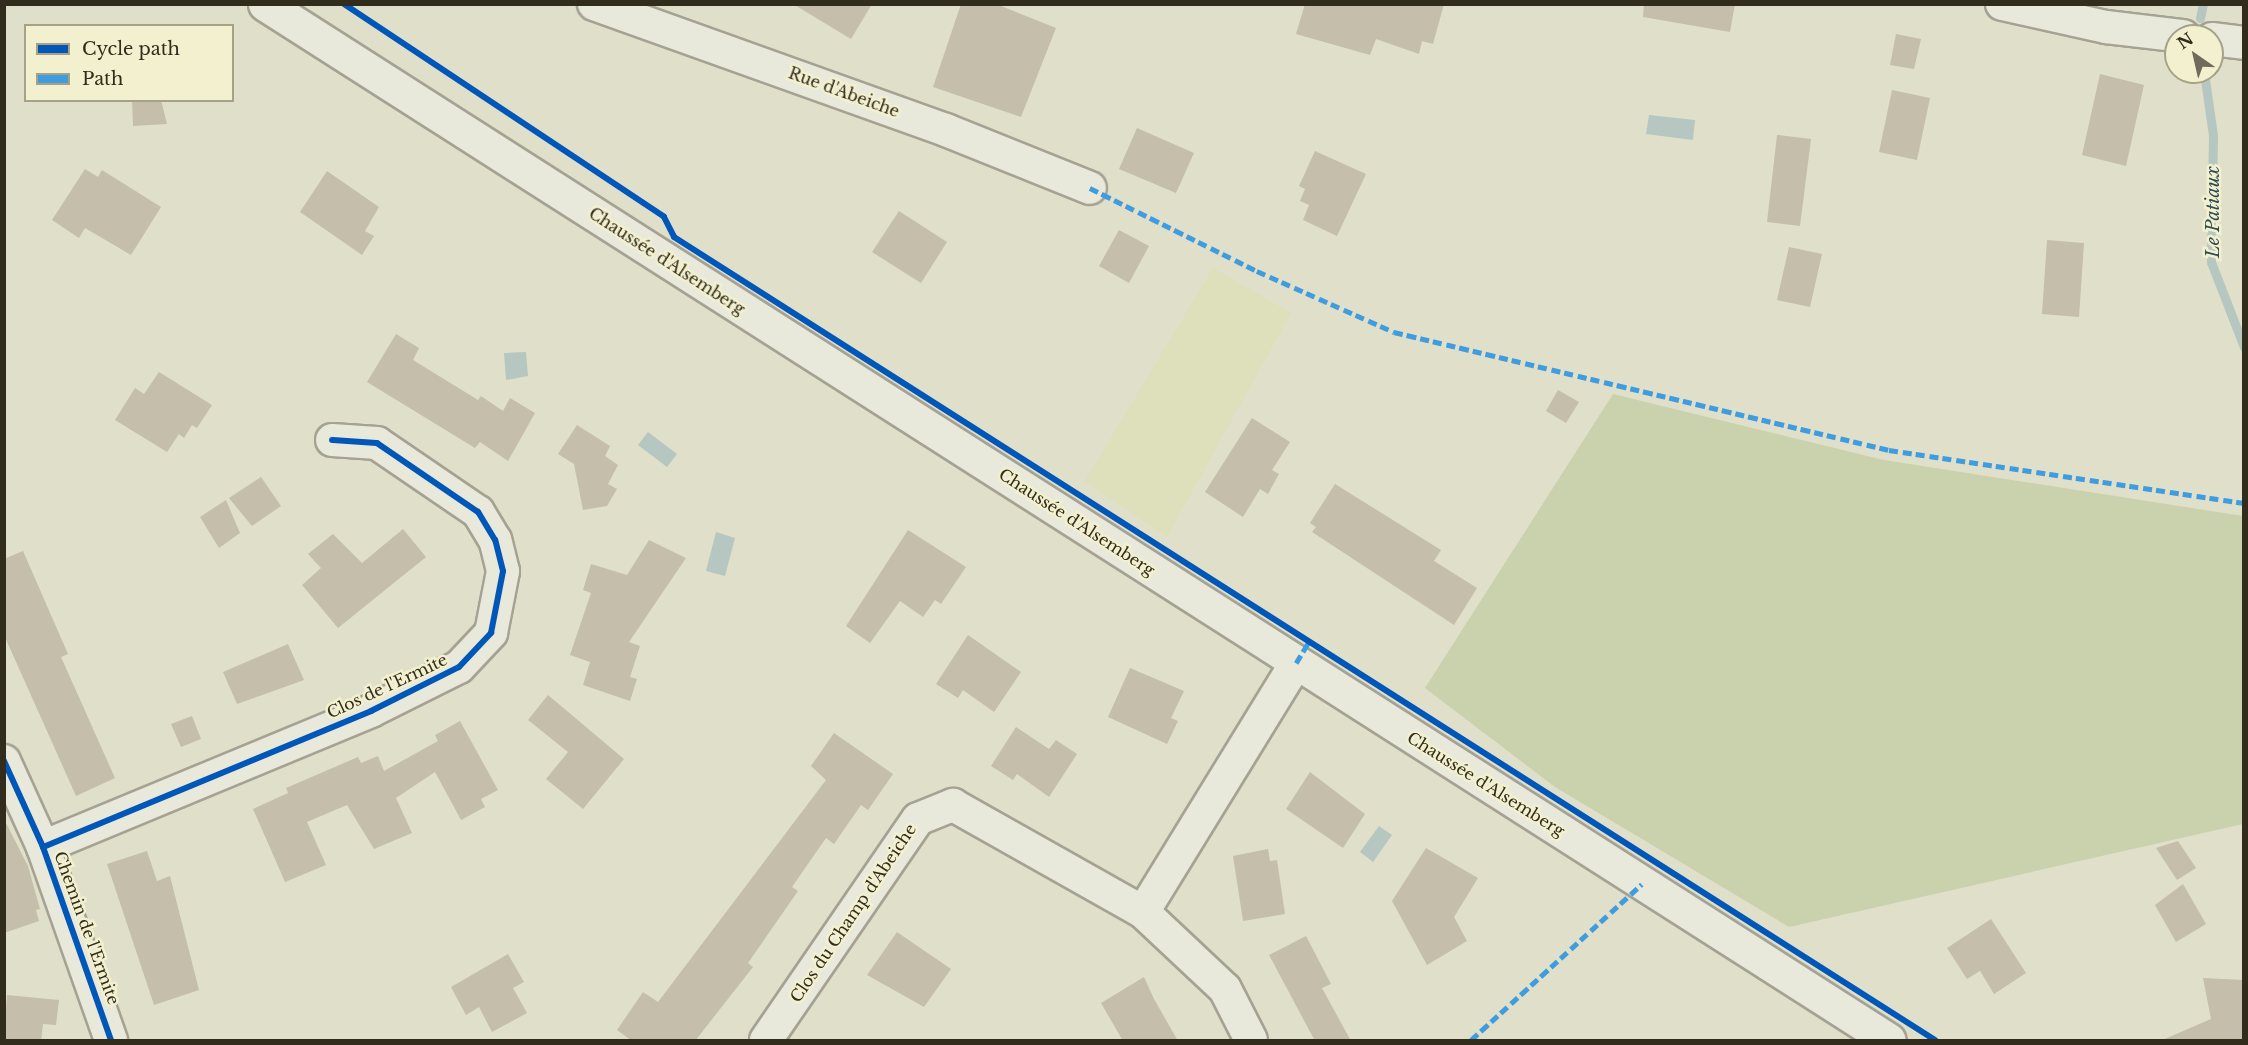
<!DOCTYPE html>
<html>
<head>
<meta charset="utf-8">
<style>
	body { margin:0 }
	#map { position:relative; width:2248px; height:1045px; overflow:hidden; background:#e0dfca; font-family:"Libre Baskerville",serif }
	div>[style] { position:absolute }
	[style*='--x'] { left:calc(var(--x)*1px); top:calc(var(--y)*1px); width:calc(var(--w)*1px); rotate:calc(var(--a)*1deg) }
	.farmland>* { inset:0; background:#dedfbb }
	.green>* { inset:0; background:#c9d2ad }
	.water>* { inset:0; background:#b5c7c0 }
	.stream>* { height:9px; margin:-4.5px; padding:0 4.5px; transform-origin:4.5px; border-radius:4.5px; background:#b5c7c0 }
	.building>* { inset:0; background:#c4beab }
	.roads { filter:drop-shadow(2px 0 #a5a293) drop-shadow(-2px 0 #a5a293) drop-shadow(0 2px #a5a293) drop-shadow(0 -2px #a5a293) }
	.minor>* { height:32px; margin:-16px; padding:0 16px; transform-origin:16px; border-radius:16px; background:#e8e8db }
	.secondary>* { height:33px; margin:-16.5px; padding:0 16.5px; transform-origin:16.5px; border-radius:16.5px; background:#e8e8db }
	.quiet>* { height:4.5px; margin-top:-2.25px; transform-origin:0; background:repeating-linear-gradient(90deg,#3e9cdf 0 9px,transparent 0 13.5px) }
	.cycleway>* { height:6px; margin:-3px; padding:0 3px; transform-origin:3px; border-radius:3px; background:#0057b8 }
	span { translate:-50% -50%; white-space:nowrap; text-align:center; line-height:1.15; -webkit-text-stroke:5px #f2f0cf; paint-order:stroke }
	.street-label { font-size:16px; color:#322c1d }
	.water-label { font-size:18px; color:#2d4b51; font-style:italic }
	.frame { position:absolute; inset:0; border:6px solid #322c1d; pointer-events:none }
	.legend { position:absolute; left:24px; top:24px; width:210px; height:78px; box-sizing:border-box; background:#f2f0cf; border:2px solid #a5a288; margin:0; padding:8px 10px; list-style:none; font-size:18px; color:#322c1d }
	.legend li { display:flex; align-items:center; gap:12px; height:30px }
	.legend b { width:30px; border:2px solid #a5a288 }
	.north { position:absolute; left:2164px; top:24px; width:60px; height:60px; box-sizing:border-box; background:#f2f0cf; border:2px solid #a5a288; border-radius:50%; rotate:326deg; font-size:16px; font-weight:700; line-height:24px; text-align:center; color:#322c1d }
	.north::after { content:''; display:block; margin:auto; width:21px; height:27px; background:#6f6b5a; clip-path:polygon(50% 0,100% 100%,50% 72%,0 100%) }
</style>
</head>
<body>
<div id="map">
	<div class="farmland">
		<div style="clip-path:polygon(1213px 268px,1291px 313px,1167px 537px,1085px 481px)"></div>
	</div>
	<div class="green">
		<div style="clip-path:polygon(1613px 394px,1884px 460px,2243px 516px,2243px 824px,1789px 927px,1555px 787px,1425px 688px)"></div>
	</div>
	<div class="water">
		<div style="clip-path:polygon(1649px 115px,1695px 120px,1693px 140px,1646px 134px)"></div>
		<div style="clip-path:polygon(526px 352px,528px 376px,506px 380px,504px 353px)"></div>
		<div style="clip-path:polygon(648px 432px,677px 454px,667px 467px,638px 445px)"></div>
		<div style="clip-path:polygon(716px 532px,735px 538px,725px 576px,706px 571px)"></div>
		<div style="clip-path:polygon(1379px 826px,1392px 835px,1373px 862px,1360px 852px)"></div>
	</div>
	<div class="stream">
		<div style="--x:2200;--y:18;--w:14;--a:-78"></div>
		<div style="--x:2204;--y:72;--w:64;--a:81.9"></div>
		<div style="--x:2213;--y:135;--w:127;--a:90.9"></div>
		<div style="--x:2211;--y:262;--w:91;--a:68.8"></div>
	</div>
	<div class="building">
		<div style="clip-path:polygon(793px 4px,872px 4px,851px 39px)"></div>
		<div style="clip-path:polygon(961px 4px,996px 4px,1056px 28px,1021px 117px,933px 87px)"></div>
		<div style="clip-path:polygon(1305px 4px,1444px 4px,1433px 44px,1422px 41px,1419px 54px,1376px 39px,1370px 55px,1296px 34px)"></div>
		<div style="clip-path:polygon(1644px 4px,1735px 4px,1730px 32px,1643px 17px)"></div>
		<div style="clip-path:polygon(1896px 34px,1921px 39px,1914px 69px,1890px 65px)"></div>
		<div style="clip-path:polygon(2100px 74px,2144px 85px,2126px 166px,2082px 155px)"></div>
		<div style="clip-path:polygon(1892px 90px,1930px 98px,1917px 160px,1879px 152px)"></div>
		<div style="clip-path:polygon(132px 100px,161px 100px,167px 124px,133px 126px)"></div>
		<div style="clip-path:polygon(1137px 128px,1194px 153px,1176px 193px,1119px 169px)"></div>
		<div style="clip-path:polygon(1777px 135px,1811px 139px,1800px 226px,1767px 222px)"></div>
		<div style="clip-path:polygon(1315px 151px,1366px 174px,1337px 236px,1303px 220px,1309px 205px,1300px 201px,1305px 189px,1299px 186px)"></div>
		<div style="clip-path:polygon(85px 169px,98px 177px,102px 170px,161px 207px,131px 255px,85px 228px,79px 238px,52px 220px)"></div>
		<div style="clip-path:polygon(327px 171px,379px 207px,365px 231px,374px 236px,362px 255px,300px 212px)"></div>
		<div style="clip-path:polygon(899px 211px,947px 242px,921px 283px,872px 252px)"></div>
		<div style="clip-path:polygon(1119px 230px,1149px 246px,1129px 283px,1099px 266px)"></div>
		<div style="clip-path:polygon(2047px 240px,2084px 243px,2079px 317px,2042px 314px)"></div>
		<div style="clip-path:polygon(1789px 247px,1822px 254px,1810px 307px,1777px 300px)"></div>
		<div style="clip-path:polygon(396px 334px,419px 348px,413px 360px,478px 400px,481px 396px,503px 411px,510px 398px,535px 413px,508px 461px,480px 442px,475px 448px,367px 382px)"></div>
		<div style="clip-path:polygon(159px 372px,212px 405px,197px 428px,192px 425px,184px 438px,179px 434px,167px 452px,115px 420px,135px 388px,144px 394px)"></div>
		<div style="clip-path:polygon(1558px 390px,1579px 402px,1566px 423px,1546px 411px)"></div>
		<div style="clip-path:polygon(1252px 418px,1290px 442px,1272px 470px,1279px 474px,1268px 494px,1260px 489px,1243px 517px,1205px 492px)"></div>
		<div style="clip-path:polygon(577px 425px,610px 446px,605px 456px,618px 465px,608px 484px,617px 489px,607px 506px,583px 510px,574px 464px,558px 454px)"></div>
		<div style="clip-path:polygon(261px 477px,281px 506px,252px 526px,229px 498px)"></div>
		<div style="clip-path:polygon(1335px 484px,1441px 550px,1434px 561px,1477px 588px,1454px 625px,1312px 532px,1316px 527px,1310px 523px)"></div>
		<div style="clip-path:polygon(226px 500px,240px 533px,219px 548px,200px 517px)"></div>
		<div style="clip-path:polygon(403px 529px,426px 557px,338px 628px,302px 585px,321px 568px,308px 554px,333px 534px,362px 563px)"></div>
		<div style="clip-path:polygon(908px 530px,966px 567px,941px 604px,935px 600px,923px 617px,900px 601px,870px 643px,846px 626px)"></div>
		<div style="clip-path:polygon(649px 540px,686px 558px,629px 642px,640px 646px,630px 677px,637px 679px,630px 701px,583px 685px,590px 662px,570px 655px,591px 593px,583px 590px,591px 564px,627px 575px)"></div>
		<div style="clip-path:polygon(23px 551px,68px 654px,61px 657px,115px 778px,76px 796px,4px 635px,4px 559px)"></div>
		<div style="clip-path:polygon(968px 635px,1021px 672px,994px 712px,963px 690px,958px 698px,936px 684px)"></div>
		<div style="clip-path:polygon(288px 644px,304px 680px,237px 704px,223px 672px)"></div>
		<div style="clip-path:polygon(1130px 668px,1184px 691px,1171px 718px,1178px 721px,1167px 744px,1108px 717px)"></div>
		<div style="clip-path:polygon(548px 695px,624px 759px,583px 809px,546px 779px,568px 752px,528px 720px)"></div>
		<div style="clip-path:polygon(192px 716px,201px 739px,181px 747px,171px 724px)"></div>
		<div style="clip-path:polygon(460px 721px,498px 790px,481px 799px,485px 807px,461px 820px,435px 772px,396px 798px,412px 833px,374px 849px,347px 805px,307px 822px,326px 865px,285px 882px,253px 809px,288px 793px,286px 788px,358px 757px,361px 763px,378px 756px,384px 771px,438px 741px,435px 735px)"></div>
		<div style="clip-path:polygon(1016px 727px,1049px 749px,1056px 740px,1077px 754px,1049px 797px,1017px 774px,1013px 780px,991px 766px)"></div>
		<div style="clip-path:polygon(834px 733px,893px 774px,868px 810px,861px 805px,834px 844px,826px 838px,792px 887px,798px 891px,748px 963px,753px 967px,695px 1041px,632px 1041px,617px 1030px,643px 992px,658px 1002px,826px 780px,811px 766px)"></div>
		<div style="clip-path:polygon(1310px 772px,1365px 814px,1343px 848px,1286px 809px)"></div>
		<div style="clip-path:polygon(4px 819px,28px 866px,40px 909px,36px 910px,39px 921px,4px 933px)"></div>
		<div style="clip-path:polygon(2178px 841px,2196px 868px,2177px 880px,2156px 848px)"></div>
		<div style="clip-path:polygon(1426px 848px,1478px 878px,1454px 917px,1467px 941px,1427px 965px,1392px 901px)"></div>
		<div style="clip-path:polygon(1268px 849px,1270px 861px,1277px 860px,1285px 914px,1243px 921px,1233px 856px)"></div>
		<div style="clip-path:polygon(147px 851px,157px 881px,170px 876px,199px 990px,154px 1005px,107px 864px)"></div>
		<div style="clip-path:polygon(2183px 884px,2206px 924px,2176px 942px,2155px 905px)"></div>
		<div style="clip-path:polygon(1991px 919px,2026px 973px,1994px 994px,1980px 971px,1967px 979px,1947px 948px)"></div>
		<div style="clip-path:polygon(897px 932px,951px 969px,924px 1007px,867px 975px)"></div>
		<div style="clip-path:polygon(1306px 936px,1331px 984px,1322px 988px,1351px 1041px,1315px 1041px,1269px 955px)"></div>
		<div style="clip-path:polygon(508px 954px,524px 982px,513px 988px,527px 1013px,492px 1032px,479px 1007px,466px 1015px,451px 987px)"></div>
		<div style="clip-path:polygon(1144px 977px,1154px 999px,1178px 1041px,1123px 1041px,1101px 1003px)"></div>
		<div style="clip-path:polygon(2203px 978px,2244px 980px,2244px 1041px,2160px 1041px,2211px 1019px)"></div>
		<div style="clip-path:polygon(7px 995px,59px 1000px,56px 1025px,43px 1024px,41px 1041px,4px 1041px)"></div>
	</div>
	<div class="roads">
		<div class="minor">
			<div style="--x:594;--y:4;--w:374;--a:19.7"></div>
			<div style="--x:946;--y:130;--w:155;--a:21.9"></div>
			<div style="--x:2002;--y:4;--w:107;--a:12.5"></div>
			<div style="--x:2106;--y:27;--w:78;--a:6.7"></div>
			<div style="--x:2212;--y:39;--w:32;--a:7"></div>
			<div style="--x:4;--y:761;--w:94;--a:65.6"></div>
			<div style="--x:43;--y:847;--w:205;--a:70.6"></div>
			<div style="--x:43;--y:847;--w:355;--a:-22.5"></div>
			<div style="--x:371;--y:711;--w:98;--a:-26.6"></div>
			<div style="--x:459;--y:667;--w:47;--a:-46.7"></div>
			<div style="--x:491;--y:633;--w:63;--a:-79"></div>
			<div style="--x:503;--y:571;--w:32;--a:-104"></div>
			<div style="--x:495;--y:540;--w:33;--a:-121"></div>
			<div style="--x:478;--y:512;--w:122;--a:-145.7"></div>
			<div style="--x:377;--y:443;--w:45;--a:-176.2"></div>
			<div style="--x:1143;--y:912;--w:292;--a:-58.4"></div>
			<div style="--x:766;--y:1040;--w:268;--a:-55.5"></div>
			<div style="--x:918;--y:819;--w:38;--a:-22"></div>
			<div style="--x:953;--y:805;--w:218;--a:29.4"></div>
			<div style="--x:1143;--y:912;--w:112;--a:43.2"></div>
			<div style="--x:1225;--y:989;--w:57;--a:63"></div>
		</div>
		<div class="secondary">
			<div style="--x:265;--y:4;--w:1926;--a:32.54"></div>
		</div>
	</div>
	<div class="quiet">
		<div style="--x:1090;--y:188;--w:186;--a:26.4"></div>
		<div style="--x:1257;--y:271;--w:150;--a:24"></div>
		<div style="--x:1394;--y:332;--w:509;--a:13.41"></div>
		<div style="--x:1889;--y:450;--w:359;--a:8.5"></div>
		<div style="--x:1296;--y:663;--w:27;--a:-59"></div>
		<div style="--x:1471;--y:1040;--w:231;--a:-42.4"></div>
	</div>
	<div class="cycleway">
		<div style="--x:344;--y:4;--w:384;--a:33.6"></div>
		<div style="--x:664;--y:217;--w:22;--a:63"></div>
		<div style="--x:674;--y:237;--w:1495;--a:32.49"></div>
		<div style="--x:4;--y:761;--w:94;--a:65.6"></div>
		<div style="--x:43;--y:847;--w:205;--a:70.6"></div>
		<div style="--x:43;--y:847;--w:355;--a:-22.5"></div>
		<div style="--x:371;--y:711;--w:98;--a:-26.6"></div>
		<div style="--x:459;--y:667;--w:47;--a:-46.7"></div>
		<div style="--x:491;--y:633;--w:63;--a:-79"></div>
		<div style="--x:503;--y:571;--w:32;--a:-104"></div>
		<div style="--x:495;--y:540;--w:33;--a:-121"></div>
		<div style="--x:478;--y:512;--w:122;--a:-145.7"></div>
		<div style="--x:377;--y:443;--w:45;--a:-176.2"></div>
	</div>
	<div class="street-label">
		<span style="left:844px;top:92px;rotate:20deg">Rue d'Abeiche</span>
		<span style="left:667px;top:261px;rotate:33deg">Chaussée d'Alsemberg</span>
		<span style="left:1077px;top:522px;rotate:33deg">Chaussée d'Alsemberg</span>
		<span style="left:387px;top:686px;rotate:-25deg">Clos de l'Ermite</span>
		<span style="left:1486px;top:784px;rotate:32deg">Chaussée d'Alsemberg</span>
		<span style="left:853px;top:913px;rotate:-56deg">Clos du Champ d'Abeiche</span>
		<span style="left:87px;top:928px;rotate:70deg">Chemin de l'Ermite</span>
	</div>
	<div class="water-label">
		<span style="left:2213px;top:212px;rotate:-90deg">Le Patiaux</span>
	</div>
	<div class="frame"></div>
	<ul class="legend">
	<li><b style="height:8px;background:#0057b8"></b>Cycle path</li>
	<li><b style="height:8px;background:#3e9cdf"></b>Path</li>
	</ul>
	<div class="north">N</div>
</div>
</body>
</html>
